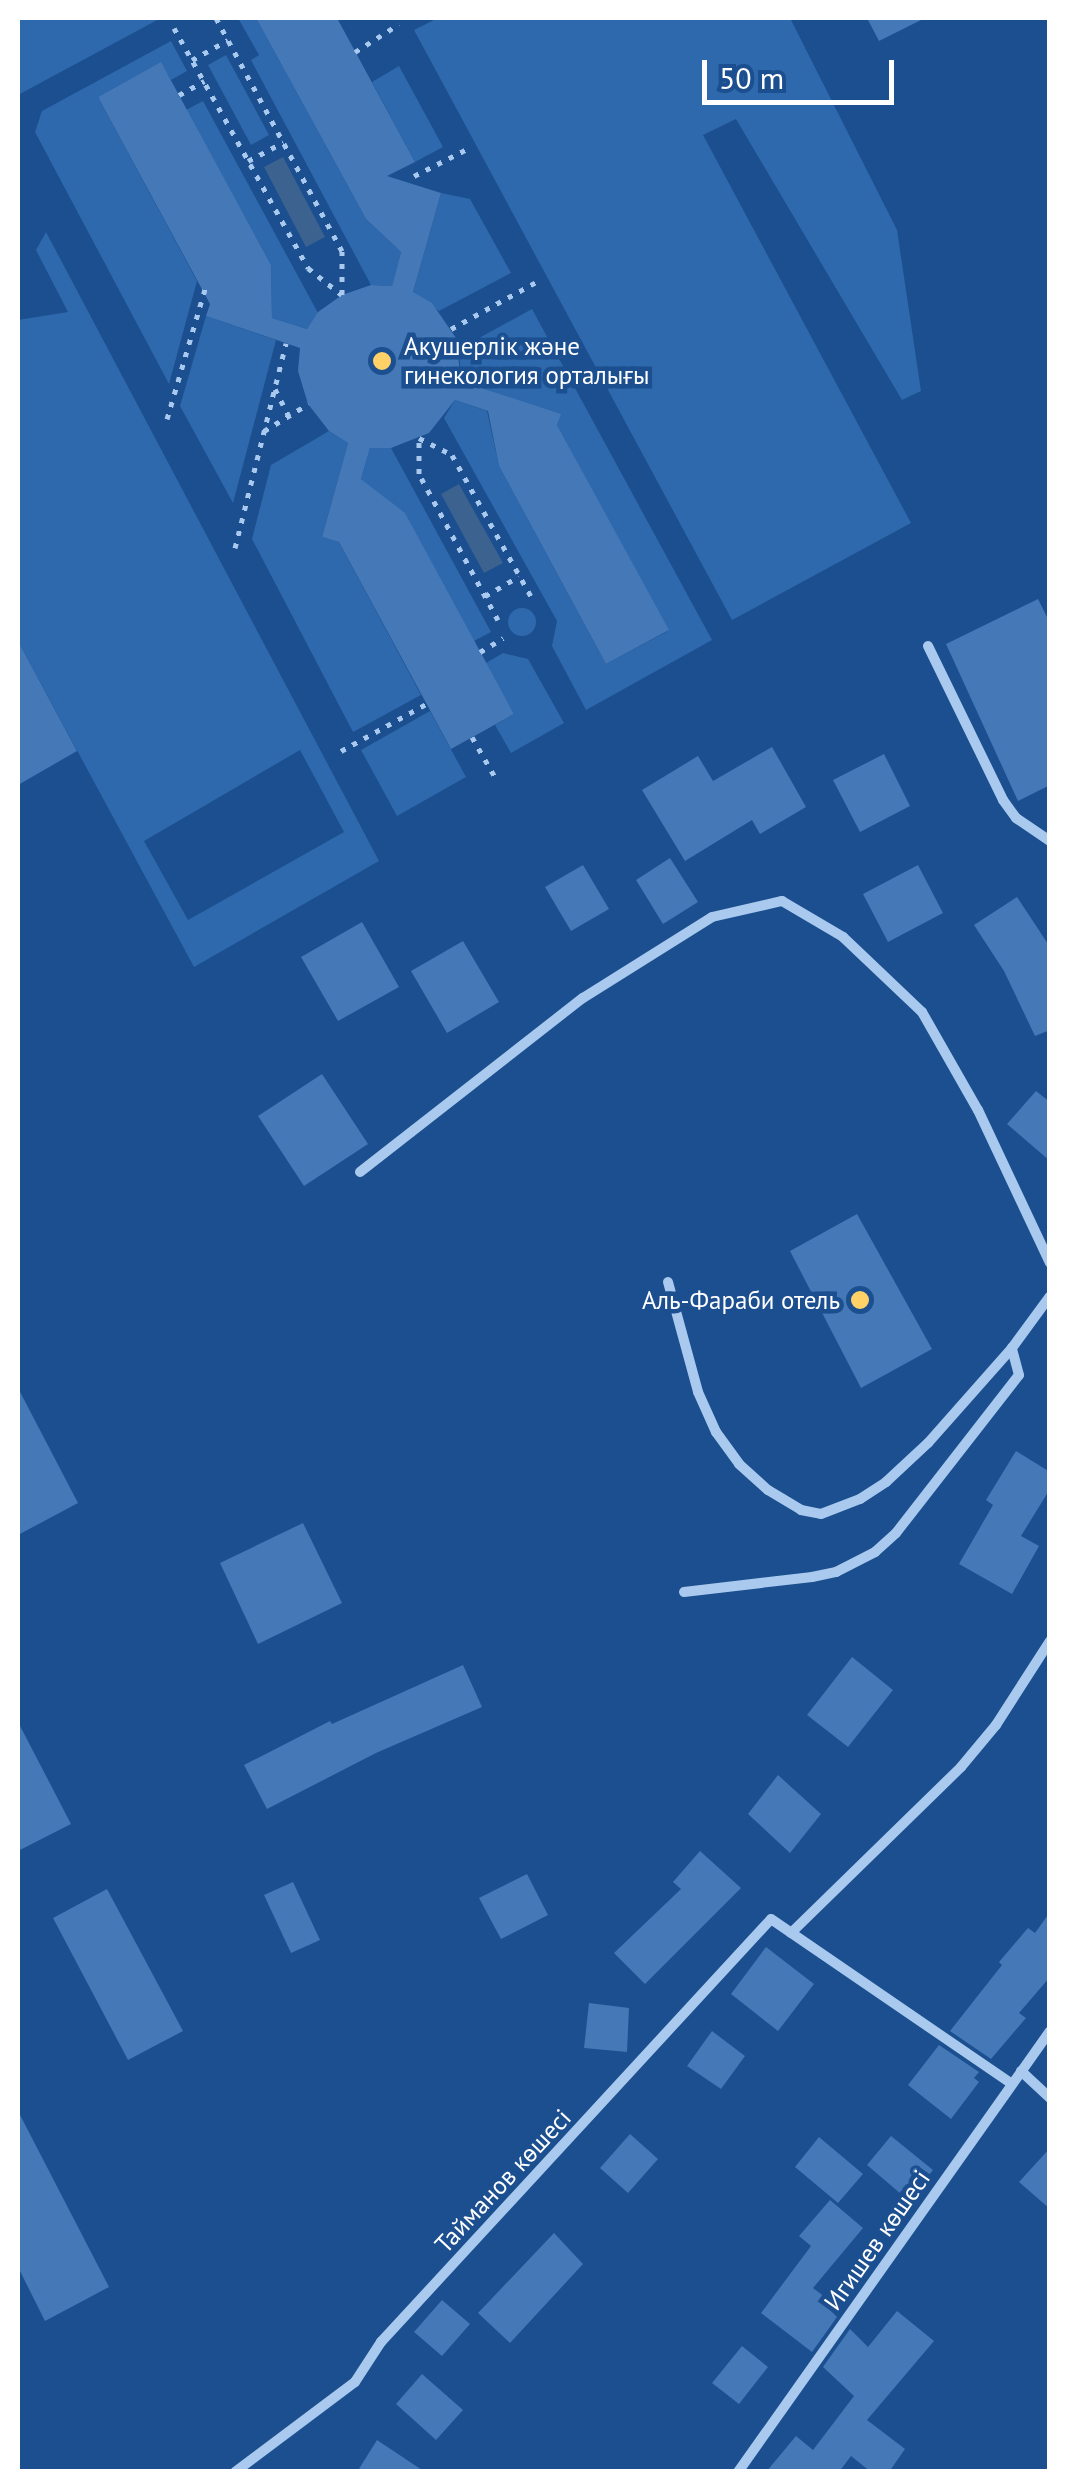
<!DOCTYPE html>
<html>
<head>
<meta charset="utf-8">
<style>
	body { margin:0 }
	#map { position:relative; width:1067px; height:2489px; overflow:hidden; background:#1b4f8f; font-family:"PT Sans",sans-serif }
	div>[style] { position:absolute }
	[style*='--x'] { left:calc(var(--x)*1px); top:calc(var(--y)*1px); width:calc(var(--w)*1px); rotate:calc(var(--a)*1deg) }
	.green>* { inset:0; background:#2e69ad }
	.round { border-radius:50% }
	.water>* { inset:0; background:#3c6290 }
	.building>* { inset:0; background:#4478b7 }
	.path>* { height:5px; margin-top:-2.5px; transform-origin:0; background:repeating-linear-gradient(90deg,#a9c9ee 0 5px,transparent 0 13px) }
	.minor>* { height:10px; margin:-5px; padding:0 5px; transform-origin:5px; border-radius:5px; background:#a9c9ee }
	.dots>* { width:28px; height:28px; translate:-50% -50%; box-sizing:border-box; border:5px solid #1b4f8f; border-radius:50% }
	span { translate:-50% -50%; white-space:nowrap; text-align:center; line-height:1.15; -webkit-text-stroke:9px #1b4f8f; paint-order:stroke }
	.poi-label { font-size:25px; color:#fff }
	.left { translate:0 -50%; text-align:left }
	.right { translate:-100% -50%; text-align:right }
	.street-label { font-size:25px; color:#fff }
	.frame { position:absolute; inset:0; border:20px solid #fff; pointer-events:none }
	.scale { position:absolute; left:702px; top:60px; width:192px; height:45px; box-sizing:border-box; border:5px solid #fff; border-top:0; padding-left:12px; font-size:30px; line-height:35px; white-space:nowrap; color:#fff; -webkit-text-stroke:8px #1b4f8f; paint-order:stroke }
</style>
</head>
<body>
<div id="map">
	<div class="green">
		<div style="clip-path:polygon(18px 18px,161px 18px,18px 95px)"></div>
		<div style="clip-path:polygon(238px 18px,256px 18px,366px 219px,401px 252px,392px 286px,371px 285px,251px 60px,259px 55px)"></div>
		<div style="clip-path:polygon(438px 18px,790px 18px,897px 230px,921px 391px,902px 400px,736px 119px,703px 135px,911px 523px,732px 620px,414px 30px)"></div>
		<div style="clip-path:polygon(171px 41px,187px 71px,171px 80px,160px 63px,98px 97px,197px 281px,169px 384px,35px 132px,42px 111px)"></div>
		<div style="clip-path:polygon(226px 55px,269px 135px,251px 145px,208px 65px)"></div>
		<div style="clip-path:polygon(399px 66px,443px 147px,415px 162px,372px 82px)"></div>
		<div style="clip-path:polygon(203px 101px,318px 313px,307px 329px,272px 318px,271px 265px,186px 110px)"></div>
		<div style="clip-path:polygon(441px 193px,470px 199px,511px 273px,439px 311px,413px 292px)"></div>
		<div style="clip-path:polygon(evenodd,46px 232px,379px 861px,194px 967px,18px 641px,18px 320px,68px 312px,36px 250px,46px 232px,300px 750px,344px 832px,188px 920px,144px 841px,300px 750px)"></div>
		<div style="clip-path:polygon(532px 309px,712px 640px,586px 710px,552px 646px,557px 621px,444px 418px,455px 400px,487px 411px,499px 466px,606px 664px,668px 631px,557px 425px,560px 414px,461px 381px,459px 349px)"></div>
		<div style="clip-path:polygon(206px 316px,276px 340px,233px 503px,180px 406px)"></div>
		<div style="clip-path:polygon(329px 431px,348px 443px,322px 537px,339px 542px,421px 695px,353px 732px,252px 539px,271px 465px)"></div>
		<div style="clip-path:polygon(370px 448px,391px 448px,491px 632px,474px 641px,405px 514px,361px 479px)"></div>
		<div class="round" style="left:508px;top:608px;width:28px;height:28px"></div>
		<div style="clip-path:polygon(503px 653px,528px 659px,564px 723px,511px 753px,495px 725px,514px 714px,486px 663px)"></div>
		<div style="clip-path:polygon(430px 711px,466px 777px,397px 816px,361px 750px)"></div>
	</div>
	<div class="water">
		<div style="clip-path:polygon(283px 157px,325px 237px,306px 247px,264px 167px)"></div>
		<div style="clip-path:polygon(459px 484px,503px 563px,484px 573px,441px 494px)"></div>
	</div>
	<div class="building">
		<div style="clip-path:polygon(256px 18px,337px 18px,415px 162px,387px 176px,441px 193px,413px 292px,432px 303px,456px 338px,461px 381px,561px 414px,557px 425px,669px 630px,606px 664px,499px 466px,488px 411px,455px 400px,429px 433px,391px 448px,370px 448px,361px 479px,405px 513px,514px 714px,451px 749px,339px 542px,322px 537px,348px 443px,329px 431px,308px 404px,298px 371px,300px 348px,206px 316px,210px 304px,98px 97px,161px 62px,271px 265px,272px 318px,307px 329px,318px 312px,342px 295px,371px 285px,392px 286px,401px 252px,366px 219px)"></div>
		<div style="clip-path:polygon(867px 18px,925px 18px,879px 41px)"></div>
		<div style="clip-path:polygon(1038px 599px,1050px 623px,1050px 785px,1018px 801px,946px 644px)"></div>
		<div style="clip-path:polygon(18px 641px,77px 751px,18px 785px)"></div>
		<div style="clip-path:polygon(772px 747px,806px 807px,760px 834px,752px 820px,685px 861px,642px 790px,698px 756px,713px 781px)"></div>
		<div style="clip-path:polygon(884px 754px,910px 806px,860px 832px,833px 780px)"></div>
		<div style="clip-path:polygon(670px 858px,698px 902px,663px 924px,636px 880px)"></div>
		<div style="clip-path:polygon(583px 865px,609px 909px,571px 931px,545px 887px)"></div>
		<div style="clip-path:polygon(918px 865px,943px 913px,888px 942px,863px 894px)"></div>
		<div style="clip-path:polygon(1017px 897px,1050px 947px,1050px 1030px,1035px 1036px,1004px 971px,974px 925px)"></div>
		<div style="clip-path:polygon(362px 922px,399px 987px,338px 1021px,301px 957px)"></div>
		<div style="clip-path:polygon(463px 941px,499px 1002px,447px 1033px,411px 971px)"></div>
		<div style="clip-path:polygon(322px 1074px,368px 1144px,304px 1186px,258px 1116px)"></div>
		<div style="clip-path:polygon(1036px 1091px,1050px 1102px,1050px 1161px,1007px 1124px)"></div>
		<div style="clip-path:polygon(857px 1214px,932px 1349px,861px 1388px,790px 1251px)"></div>
		<div style="clip-path:polygon(18px 1388px,78px 1503px,18px 1535px)"></div>
		<div style="clip-path:polygon(1016px 1451px,1050px 1472px,1050px 1489px,1021px 1536px,1039px 1546px,1012px 1594px,959px 1564px,993px 1505px,986px 1500px)"></div>
		<div style="clip-path:polygon(303px 1523px,342px 1603px,258px 1644px,220px 1563px)"></div>
		<div style="clip-path:polygon(852px 1657px,893px 1690px,848px 1747px,807px 1715px)"></div>
		<div style="clip-path:polygon(463px 1665px,482px 1707px,376px 1753px,267px 1809px,244px 1765px,330px 1721px,332px 1724px)"></div>
		<div style="clip-path:polygon(18px 1722px,71px 1824px,18px 1851px)"></div>
		<div style="clip-path:polygon(778px 1775px,821px 1814px,790px 1853px,748px 1814px)"></div>
		<div style="clip-path:polygon(700px 1851px,741px 1888px,645px 1984px,614px 1953px,681px 1889px,673px 1882px)"></div>
		<div style="clip-path:polygon(527px 1874px,548px 1915px,501px 1939px,479px 1898px)"></div>
		<div style="clip-path:polygon(293px 1882px,320px 1940px,291px 1953px,264px 1895px)"></div>
		<div style="clip-path:polygon(107px 1889px,183px 2031px,128px 2060px,53px 1918px)"></div>
		<div style="clip-path:polygon(1050px 1912px,1050px 1977px,1019px 2013px,1026px 2018px,991px 2059px,950px 2031px,1002px 1965px,999px 1962px,1028px 1928px,1035px 1933px)"></div>
		<div style="clip-path:polygon(766px 1947px,814px 1984px,778px 2031px,731px 1994px)"></div>
		<div style="clip-path:polygon(589px 2003px,629px 2008px,627px 2052px,584px 2048px)"></div>
		<div style="clip-path:polygon(712px 2031px,745px 2056px,721px 2089px,687px 2066px)"></div>
		<div style="clip-path:polygon(939px 2045px,979px 2072px,974px 2078px,979px 2082px,951px 2119px,908px 2085px)"></div>
		<div style="clip-path:polygon(18px 2111px,109px 2287px,45px 2321px,18px 2267px)"></div>
		<div style="clip-path:polygon(630px 2134px,658px 2159px,628px 2193px,600px 2168px)"></div>
		<div style="clip-path:polygon(891px 2136px,933px 2170px,908px 2200px,867px 2165px)"></div>
		<div style="clip-path:polygon(819px 2137px,863px 2174px,838px 2203px,795px 2167px)"></div>
		<div style="clip-path:polygon(1050px 2148px,1050px 2209px,1019px 2182px)"></div>
		<div style="clip-path:polygon(830px 2200px,863px 2228px,813px 2288px,833px 2303px,829px 2309px,837px 2317px,812px 2352px,761px 2313px,811px 2246px,799px 2236px)"></div>
		<div style="clip-path:polygon(554px 2233px,583px 2264px,510px 2343px,478px 2313px)"></div>
		<div style="clip-path:polygon(442px 2300px,470px 2324px,442px 2356px,414px 2332px)"></div>
		<div style="clip-path:polygon(897px 2311px,934px 2341px,867px 2420px,905px 2449px,889px 2472px,871px 2472px,851px 2456px,839px 2472px,766px 2472px,796px 2436px,813px 2450px,854px 2396px,823px 2367px,850px 2329px,868px 2347px)"></div>
		<div style="clip-path:polygon(742px 2346px,768px 2367px,739px 2404px,712px 2383px)"></div>
		<div style="clip-path:polygon(422px 2374px,463px 2410px,436px 2440px,396px 2404px)"></div>
		<div style="clip-path:polygon(377px 2440px,425px 2472px,357px 2472px)"></div>
	</div>
	<div class="path">
		<div style="--x:174;--y:28;--w:275;--a:60.8"></div>
		<div style="--x:308;--y:268;--w:43;--a:38.5"></div>
		<div style="--x:342;--y:295;--w:44;--a:-90"></div>
		<div style="--x:342;--y:251;--w:265;--a:-118.4"></div>
		<div style="--x:355;--y:52;--w:52;--a:-32.5"></div>
		<div style="--x:192;--y:60;--w:41;--a:-29.1"></div>
		<div style="--x:179;--y:95;--w:29;--a:-29"></div>
		<div style="--x:248;--y:161;--w:40;--a:-28"></div>
		<div style="--x:414;--y:176;--w:59;--a:-27"></div>
		<div style="--x:451;--y:329;--w:99;--a:-28.9"></div>
		<div style="--x:275;--y:389;--w:30;--a:63"></div>
		<div style="--x:167;--y:419;--w:139;--a:-73.7"></div>
		<div style="--x:264;--y:431;--w:52;--a:-31.5"></div>
		<div style="--x:235;--y:548;--w:211;--a:-76"></div>
		<div style="--x:485;--y:596;--w:39;--a:-30"></div>
		<div style="--x:498;--y:620;--w:166;--a:-118.4"></div>
		<div style="--x:419;--y:474;--w:36;--a:-90"></div>
		<div style="--x:419;--y:438;--w:37;--a:27"></div>
		<div style="--x:452;--y:455;--w:166;--a:60.8"></div>
		<div style="--x:480;--y:652;--w:27;--a:-31"></div>
		<div style="--x:472;--y:737;--w:46;--a:60.1"></div>
		<div style="--x:341;--y:751;--w:97;--a:-28.9"></div>
	</div>
	<div class="minor">
		<div style="--x:928;--y:646;--w:171;--a:64"></div>
		<div style="--x:1003;--y:800;--w:22;--a:54"></div>
		<div style="--x:1016;--y:818;--w:41;--a:34.1"></div>
		<div style="--x:360;--y:1172;--w:283;--a:-38"></div>
		<div style="--x:583;--y:998;--w:152;--a:-32.1"></div>
		<div style="--x:712;--y:917;--w:72;--a:-12.9"></div>
		<div style="--x:782;--y:901;--w:71;--a:30.5"></div>
		<div style="--x:843;--y:937;--w:109;--a:43.5"></div>
		<div style="--x:922;--y:1012;--w:113;--a:60.3"></div>
		<div style="--x:978;--y:1110;--w:169;--a:64.8"></div>
		<div style="--x:668;--y:1282;--w:114;--a:74.7"></div>
		<div style="--x:698;--y:1392;--w:44;--a:65.8"></div>
		<div style="--x:716;--y:1432;--w:39;--a:54"></div>
		<div style="--x:739;--y:1464;--w:39;--a:42"></div>
		<div style="--x:768;--y:1490;--w:39;--a:31"></div>
		<div style="--x:801;--y:1510;--w:20;--a:11"></div>
		<div style="--x:821;--y:1514;--w:42;--a:-21"></div>
		<div style="--x:860;--y:1499;--w:31;--a:-33"></div>
		<div style="--x:886;--y:1482;--w:57;--a:-42.9"></div>
		<div style="--x:928;--y:1443;--w:127;--a:-48.5"></div>
		<div style="--x:1012;--y:1348;--w:64;--a:-53.8"></div>
		<div style="--x:684;--y:1592;--w:129;--a:-6.7"></div>
		<div style="--x:812;--y:1577;--w:25;--a:-12"></div>
		<div style="--x:836;--y:1572;--w:44;--a:-27.1"></div>
		<div style="--x:875;--y:1552;--w:28;--a:-42"></div>
		<div style="--x:896;--y:1533;--w:200;--a:-52.1"></div>
		<div style="--x:1019;--y:1375;--w:28;--a:-105"></div>
		<div style="--x:791;--y:1933;--w:238;--a:-44.3"></div>
		<div style="--x:961;--y:1767;--w:55;--a:-50.2"></div>
		<div style="--x:996;--y:1725;--w:100;--a:-57.3"></div>
		<div style="--x:1021;--y:2071;--w:40;--a:43"></div>
		<div style="--x:235;--y:2472;--w:150;--a:-36.9"></div>
		<div style="--x:355;--y:2382;--w:48;--a:-57"></div>
		<div style="--x:381;--y:2342;--w:575;--a:-47.32"></div>
		<div style="--x:771;--y:1919;--w:292;--a:34.4"></div>
		<div style="--x:738;--y:2472;--w:540;--a:-54.72"></div>
	</div>
	<div class="dots">
		<div style="left:382px;top:361px;background:#ffd166"></div>
		<div style="left:860px;top:1300px;background:#ffd166"></div>
	</div>
	<div class="poi-label">
		<span class="left" style="left:404px;top:361px">Акушерлік және<br>гинекология орталығы</span>
		<span class="right" style="left:840px;top:1300px">Аль-Фараби отель</span>
	</div>
	<div class="street-label">
		<span style="left:503px;top:2181px;rotate:-47deg">Тайманов көшесі</span>
		<span style="left:877px;top:2240px;rotate:-55deg">Игишев көшесі</span>
	</div>
	<div class="frame"></div>
	<div class="scale">50 m</div>
</div>
</body>
</html>
